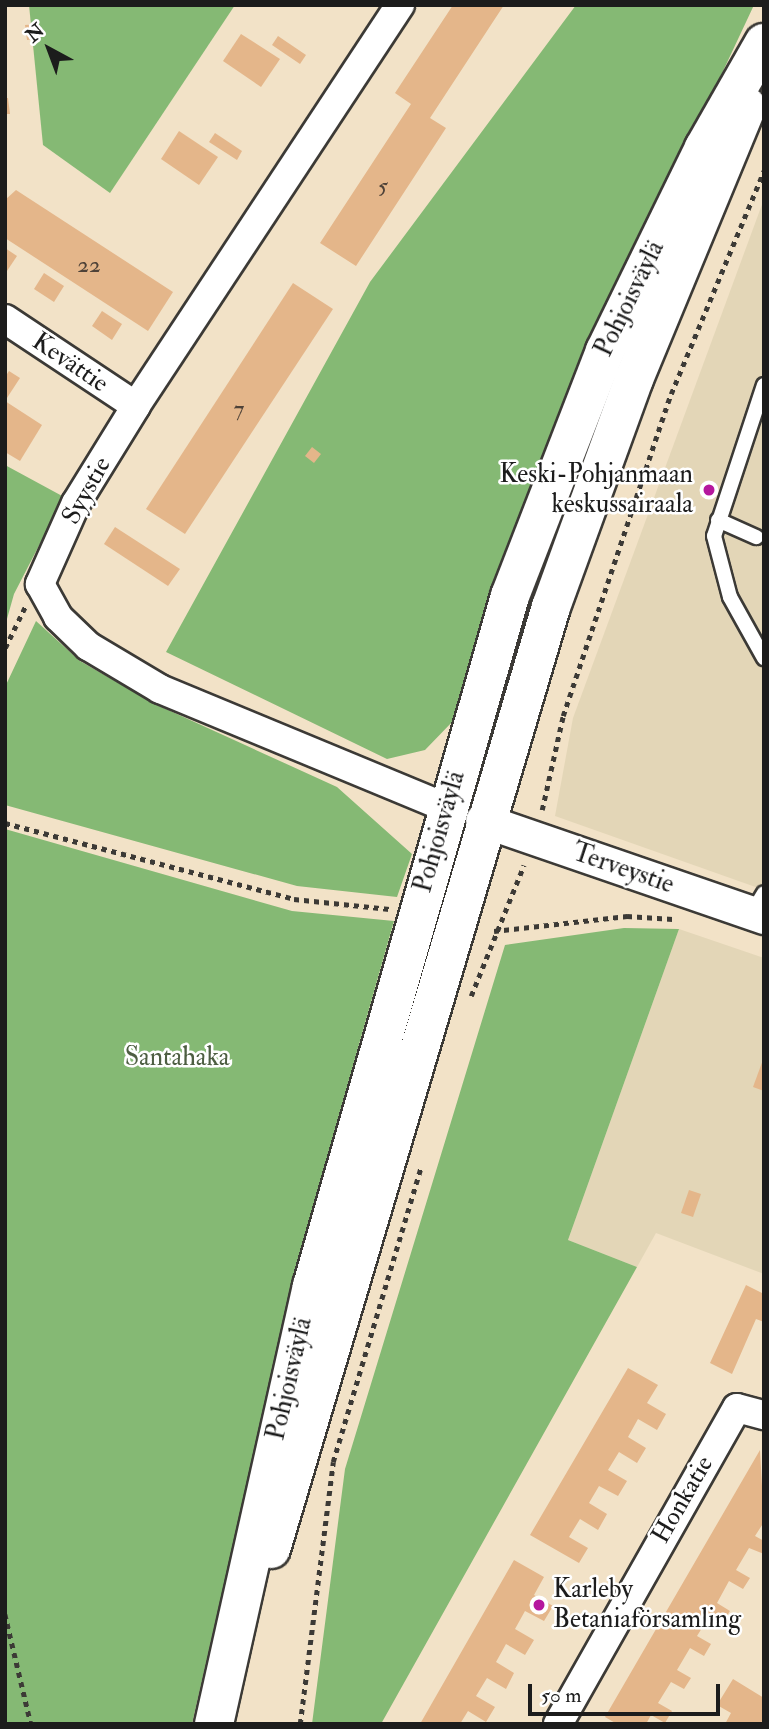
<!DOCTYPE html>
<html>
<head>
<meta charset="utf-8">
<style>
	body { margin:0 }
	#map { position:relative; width:769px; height:1729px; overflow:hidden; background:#f2e2c7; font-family:"IM FELL Double Pica",serif }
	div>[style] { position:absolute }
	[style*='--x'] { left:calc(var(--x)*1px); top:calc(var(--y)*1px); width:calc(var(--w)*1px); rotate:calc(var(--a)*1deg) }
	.built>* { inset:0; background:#e3d6b7 }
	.forest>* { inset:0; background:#85b974 }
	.building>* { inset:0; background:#e4b68a }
	.path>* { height:4.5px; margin-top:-2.25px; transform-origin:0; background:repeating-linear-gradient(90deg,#3c3a36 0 5px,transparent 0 10px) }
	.roads { filter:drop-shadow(2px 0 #3c3a36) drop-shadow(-2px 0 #3c3a36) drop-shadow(0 2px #3c3a36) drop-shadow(0 -2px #3c3a36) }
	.service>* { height:14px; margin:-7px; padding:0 7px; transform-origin:7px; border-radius:7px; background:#fff }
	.minor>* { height:28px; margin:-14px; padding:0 14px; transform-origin:14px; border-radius:14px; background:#fff }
	.tertiary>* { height:33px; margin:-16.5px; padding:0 16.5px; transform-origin:16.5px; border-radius:16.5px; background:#fff }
	.secondary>* { height:38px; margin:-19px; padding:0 19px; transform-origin:19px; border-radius:19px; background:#fff }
	.dots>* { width:19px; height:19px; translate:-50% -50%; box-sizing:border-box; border:4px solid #fff; border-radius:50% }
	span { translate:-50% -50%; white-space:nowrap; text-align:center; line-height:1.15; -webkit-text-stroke:5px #fff; paint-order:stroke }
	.number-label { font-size:23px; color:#4e4238 }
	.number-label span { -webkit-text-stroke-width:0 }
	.street-label { font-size:26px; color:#1c1c1c }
	.poi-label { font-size:26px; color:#1c1c1c }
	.right { translate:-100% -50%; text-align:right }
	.left { translate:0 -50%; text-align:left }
	.park-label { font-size:26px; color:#4d5e42 }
	.frame { position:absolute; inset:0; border:7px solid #1c1c1c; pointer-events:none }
	.north { position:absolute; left:14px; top:14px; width:70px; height:70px; -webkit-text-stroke:5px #fff; paint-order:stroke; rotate:319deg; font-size:19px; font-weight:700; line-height:28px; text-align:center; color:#1c1c1c }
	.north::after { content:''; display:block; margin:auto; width:24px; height:32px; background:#1c1c1c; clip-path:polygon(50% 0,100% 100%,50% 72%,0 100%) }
	.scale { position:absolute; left:528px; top:1684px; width:192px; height:32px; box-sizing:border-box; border:4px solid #1c1c1c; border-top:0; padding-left:9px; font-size:21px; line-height:24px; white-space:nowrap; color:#1c1c1c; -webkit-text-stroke:5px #fff; paint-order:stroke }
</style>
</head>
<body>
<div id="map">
	<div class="built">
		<div style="clip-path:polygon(764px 199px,764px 890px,555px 816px,573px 718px)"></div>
		<div style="clip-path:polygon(679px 929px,764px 958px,764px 1274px,656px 1233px,637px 1267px,568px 1240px)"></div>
	</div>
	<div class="forest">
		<div style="clip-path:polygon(29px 5px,235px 5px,110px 193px,43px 145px)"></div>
		<div style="clip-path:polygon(576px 5px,754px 5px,543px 455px,454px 720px,425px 750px,387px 759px,166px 652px,370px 282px)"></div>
		<div style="clip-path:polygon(5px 465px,64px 497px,14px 594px,5px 626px)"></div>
		<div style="clip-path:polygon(36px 621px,80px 661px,155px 704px,337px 787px,412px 854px,397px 897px,297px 886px,5px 805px,5px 687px)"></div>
		<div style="clip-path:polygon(5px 829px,292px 911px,394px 921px,299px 1256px,192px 1724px,5px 1724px)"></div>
		<div style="clip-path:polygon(624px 928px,679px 929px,568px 1240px,637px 1267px,381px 1724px,312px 1724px,345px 1469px,505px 945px)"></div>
	</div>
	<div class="building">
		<div style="clip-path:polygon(453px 5px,504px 5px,430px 118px,446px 128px,356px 266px,320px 243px,411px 104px,395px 93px)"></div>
		<div style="clip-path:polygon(37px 24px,38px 39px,27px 40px,25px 25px)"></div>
		<div style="clip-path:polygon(241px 34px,280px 59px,261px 87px,223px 61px)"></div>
		<div style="clip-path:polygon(278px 36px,306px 55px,300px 64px,272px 45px)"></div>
		<div style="clip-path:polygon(5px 98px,8px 98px,10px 114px,5px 114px)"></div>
		<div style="clip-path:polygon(179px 131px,218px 157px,199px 185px,161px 159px)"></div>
		<div style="clip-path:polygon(215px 133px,242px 151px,237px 160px,209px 142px)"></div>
		<div style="clip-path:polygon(16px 190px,173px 292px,148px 331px,5px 238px,5px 200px)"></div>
		<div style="clip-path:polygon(5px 248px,17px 256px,7px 271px,5px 270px)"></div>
		<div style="clip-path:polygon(44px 273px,64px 286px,54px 302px,34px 289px)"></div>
		<div style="clip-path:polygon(293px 283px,333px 309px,185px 534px,146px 509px)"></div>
		<div style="clip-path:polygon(102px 311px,122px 324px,112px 340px,92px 326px)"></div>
		<div style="clip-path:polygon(9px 371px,20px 378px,5px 401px,5px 377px)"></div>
		<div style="clip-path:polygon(5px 401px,42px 425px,20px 461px,5px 452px)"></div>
		<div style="clip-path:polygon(312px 447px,321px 454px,314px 463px,305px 456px)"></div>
		<div style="clip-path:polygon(115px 527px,180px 569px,168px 586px,104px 544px)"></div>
		<div style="clip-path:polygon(764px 1057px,764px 1091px,753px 1087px)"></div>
		<div style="clip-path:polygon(689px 1190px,701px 1194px,693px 1217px,681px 1213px)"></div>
		<div style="clip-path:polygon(746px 1285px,764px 1294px,764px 1322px,756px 1319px,732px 1374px,710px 1363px)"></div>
		<div style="clip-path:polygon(628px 1368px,658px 1385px,647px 1403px,666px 1414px,657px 1430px,638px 1419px,628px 1437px,646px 1448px,637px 1463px,619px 1452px,608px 1470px,627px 1481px,618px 1496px,599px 1486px,589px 1503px,607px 1514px,598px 1530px,580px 1519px,569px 1537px,588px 1548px,579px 1563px,530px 1535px)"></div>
		<div style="clip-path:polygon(760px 1450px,764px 1522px,755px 1536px,764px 1541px,764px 1554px,749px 1548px,736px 1570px,750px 1578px,743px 1589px,729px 1581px,717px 1603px,730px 1611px,723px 1622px,710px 1615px,697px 1636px,711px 1644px,704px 1656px,690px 1648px,677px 1670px,691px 1678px,684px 1689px,671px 1682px,658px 1703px,672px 1711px,665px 1723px,651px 1715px,646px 1724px,617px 1724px,605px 1717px)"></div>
		<div style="clip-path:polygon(514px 1560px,544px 1577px,534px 1595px,553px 1606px,544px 1621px,525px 1611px,515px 1629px,534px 1640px,525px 1655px,506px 1644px,496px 1662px,514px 1673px,506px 1689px,487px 1678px,476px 1696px,495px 1707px,486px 1722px,468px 1711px,460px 1724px,420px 1724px)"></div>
		<div style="clip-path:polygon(733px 1679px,764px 1698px,764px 1724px,725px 1724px,731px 1713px,717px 1705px)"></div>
	</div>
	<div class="path">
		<div style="--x:5;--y:648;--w:46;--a:-64"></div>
		<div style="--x:542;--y:810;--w:96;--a:-77.4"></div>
		<div style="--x:563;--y:716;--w:340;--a:-71.5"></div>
		<div style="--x:671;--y:394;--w:242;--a:-67.4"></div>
		<div style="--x:5;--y:823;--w:299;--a:14.7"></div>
		<div style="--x:294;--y:899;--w:96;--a:6"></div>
		<div style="--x:494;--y:931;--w:134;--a:-6.4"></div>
		<div style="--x:627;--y:916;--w:46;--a:3.7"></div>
		<div style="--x:471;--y:996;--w:141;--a:-68"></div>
		<div style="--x:5;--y:1614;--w:113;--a:76.7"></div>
		<div style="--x:300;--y:1724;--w:264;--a:-82.8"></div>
		<div style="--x:333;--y:1462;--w:309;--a:-73.4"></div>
	</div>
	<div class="roads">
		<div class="service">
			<div style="--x:764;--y:385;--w:159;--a:108.3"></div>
			<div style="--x:714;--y:536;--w:63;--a:75.3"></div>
			<div style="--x:730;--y:597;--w:70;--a:60.9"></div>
			<div style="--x:718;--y:520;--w:42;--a:24.1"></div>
			<div style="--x:752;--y:913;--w:23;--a:-59"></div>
		</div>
		<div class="minor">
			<div style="--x:400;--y:5;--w:480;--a:123.4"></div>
			<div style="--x:136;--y:406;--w:114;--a:121.7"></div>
			<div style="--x:76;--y:503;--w:89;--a:114"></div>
			<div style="--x:40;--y:584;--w:38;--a:61"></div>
			<div style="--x:58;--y:617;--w:42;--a:44"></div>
			<div style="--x:88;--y:646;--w:84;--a:30.8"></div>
			<div style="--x:160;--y:689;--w:311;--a:22.5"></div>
			<div style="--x:5;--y:319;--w:157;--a:33.6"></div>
			<div style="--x:558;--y:1724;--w:363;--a:-60.5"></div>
			<div style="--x:737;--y:1408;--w:28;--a:15"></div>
		</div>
		<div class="tertiary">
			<div style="--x:482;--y:820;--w:298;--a:19"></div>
		</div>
		<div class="secondary">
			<div style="--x:271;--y:1549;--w:983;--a:-73.45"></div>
			<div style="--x:551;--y:607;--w:243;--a:-70"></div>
			<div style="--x:634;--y:379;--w:295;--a:-67.5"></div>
			<div style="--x:214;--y:1724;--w:449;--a:-77.4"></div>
			<div style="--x:312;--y:1286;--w:718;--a:-73.99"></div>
			<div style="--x:510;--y:596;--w:263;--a:-68.8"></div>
			<div style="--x:605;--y:351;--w:226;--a:-64"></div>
			<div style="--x:704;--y:148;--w:121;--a:-60.3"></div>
		</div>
	</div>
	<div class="dots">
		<div style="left:709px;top:490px;background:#b5179e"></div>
		<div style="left:539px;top:1605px;background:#b5179e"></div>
	</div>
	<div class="number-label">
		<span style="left:383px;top:186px">5</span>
		<span style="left:89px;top:265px">22</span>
		<span style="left:239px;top:409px">7</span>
	</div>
	<div class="street-label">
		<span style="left:630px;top:299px;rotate:-64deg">Pohjoisväylä</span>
		<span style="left:70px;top:363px;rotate:34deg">Kevättie</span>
		<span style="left:87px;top:491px;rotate:-61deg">Syystie</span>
		<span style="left:440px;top:832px;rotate:-74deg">Pohjoisväylä</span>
		<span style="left:623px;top:869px;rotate:19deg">Terveystie</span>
		<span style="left:290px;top:1379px;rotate:-77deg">Pohjoisväylä</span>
		<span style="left:683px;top:1500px;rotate:-60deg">Honkatie</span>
	</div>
	<div class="poi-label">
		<span class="right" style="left:693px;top:490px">Keski-Pohjanmaan<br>keskussairaala</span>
		<span class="left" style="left:553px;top:1605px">Karleby<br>Betaniaförsamling</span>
	</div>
	<div class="park-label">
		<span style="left:177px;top:1058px">Santahaka</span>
	</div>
	<div class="frame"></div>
	<div class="north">N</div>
	<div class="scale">50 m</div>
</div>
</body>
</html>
